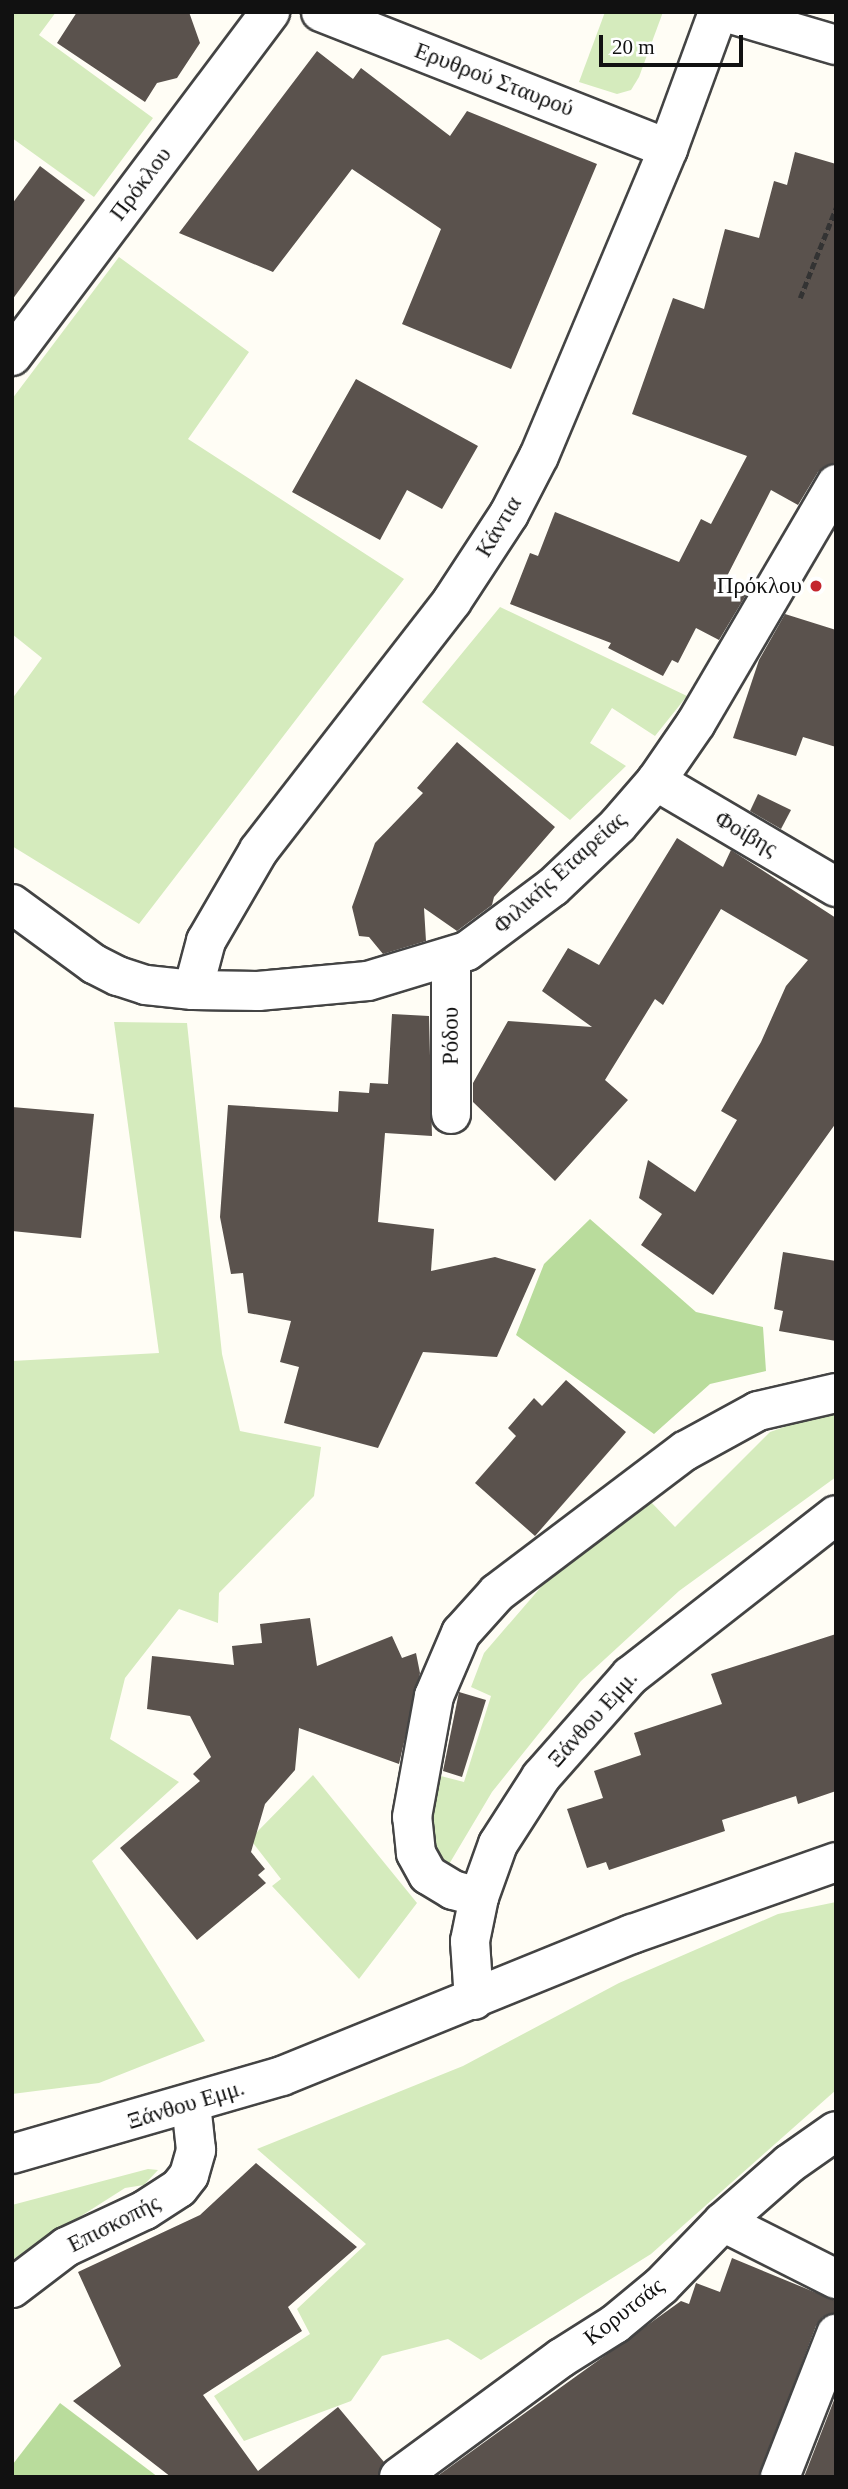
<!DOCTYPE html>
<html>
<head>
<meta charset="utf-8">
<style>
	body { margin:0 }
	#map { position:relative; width:848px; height:2489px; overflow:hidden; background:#fffdf5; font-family:"Times New Roman",serif }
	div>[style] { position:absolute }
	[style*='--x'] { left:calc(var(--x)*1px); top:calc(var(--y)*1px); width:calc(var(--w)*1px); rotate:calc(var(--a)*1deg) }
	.green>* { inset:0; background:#d5ebbd }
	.forest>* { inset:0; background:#b9dc9c }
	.building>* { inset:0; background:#5a524d }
	.path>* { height:4.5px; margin-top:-2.25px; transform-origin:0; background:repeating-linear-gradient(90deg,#333 0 7px,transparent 0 10.5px) }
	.roads { filter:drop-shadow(2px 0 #444) drop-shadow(-2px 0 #444) drop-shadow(0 2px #444) drop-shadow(0 -2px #444) }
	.street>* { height:38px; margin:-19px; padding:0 19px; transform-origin:19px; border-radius:19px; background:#fff }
	.dots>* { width:19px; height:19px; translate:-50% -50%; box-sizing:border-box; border:4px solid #fff; border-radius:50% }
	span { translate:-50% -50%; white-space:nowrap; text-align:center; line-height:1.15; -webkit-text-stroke:7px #fff; paint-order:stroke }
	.street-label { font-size:23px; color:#111 }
	.poi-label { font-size:23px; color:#111 }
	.right { translate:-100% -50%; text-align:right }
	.frame { position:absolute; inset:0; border:14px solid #111; pointer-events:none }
	.scale { position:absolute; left:599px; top:35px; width:144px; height:32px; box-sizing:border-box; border:4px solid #111; border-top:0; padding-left:9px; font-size:21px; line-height:24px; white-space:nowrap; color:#111; -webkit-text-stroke:5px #fff; paint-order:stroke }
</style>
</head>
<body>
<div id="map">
	<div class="green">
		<div style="clip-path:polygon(12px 12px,56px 12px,39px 35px,153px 118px,94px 197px,12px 138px)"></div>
		<div style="clip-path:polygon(605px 12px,663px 12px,639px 77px,631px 90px,617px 94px,579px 82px)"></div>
		<div style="clip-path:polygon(119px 257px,249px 352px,188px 439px,404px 579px,139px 924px,12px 846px,12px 699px,42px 658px,12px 634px,12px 399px)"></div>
		<div style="clip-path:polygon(500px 607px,687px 696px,655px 736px,612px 708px,590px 743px,626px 766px,570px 820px,422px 702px)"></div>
		<div style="clip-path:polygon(114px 1022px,187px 1023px,222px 1354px,240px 1431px,321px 1447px,314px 1496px,219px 1593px,218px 1623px,179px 1609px,125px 1678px,110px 1739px,179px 1782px,92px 1861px,205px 2041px,99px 2083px,12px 2094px,12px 1361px,159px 1353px)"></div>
		<div style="clip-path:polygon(836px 1409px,836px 1477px,679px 1591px,581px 1681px,492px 1792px,445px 1871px,429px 1834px,433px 1774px,464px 1782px,491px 1696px,471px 1687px,484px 1653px,547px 1580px,651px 1502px,675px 1527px,770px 1432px)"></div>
		<div style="clip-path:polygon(313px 1775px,417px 1903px,359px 1979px,272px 1886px,281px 1879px,250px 1839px)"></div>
		<div style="clip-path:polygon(836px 1902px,836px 2090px,651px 2254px,481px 2360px,448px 2339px,382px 2356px,351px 2401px,244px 2441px,214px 2396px,310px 2334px,297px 2309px,366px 2244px,257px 2149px,463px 2066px,619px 1983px,778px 1914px)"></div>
		<div style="clip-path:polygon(148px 2169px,158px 2170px,144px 2185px,125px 2188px,12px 2260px,12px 2205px)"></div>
	</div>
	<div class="forest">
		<div style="clip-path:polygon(590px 1219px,696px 1312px,763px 1327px,766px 1371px,710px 1384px,654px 1434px,516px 1335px,544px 1264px)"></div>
		<div style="clip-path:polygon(60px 2403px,158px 2477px,12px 2477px,13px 2464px)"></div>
	</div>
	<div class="building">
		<div style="clip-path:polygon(77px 12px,189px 12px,200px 43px,177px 78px,157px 83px,145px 102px,57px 43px)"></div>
		<div style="clip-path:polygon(317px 51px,353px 79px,361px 68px,450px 136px,467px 111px,597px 164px,511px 369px,402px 324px,441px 229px,352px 169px,273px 272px,179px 233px)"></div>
		<div style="clip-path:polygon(795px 152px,836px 164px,836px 462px,818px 472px,798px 505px,771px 490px,723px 584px,746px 595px,719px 640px,696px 628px,678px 663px,672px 660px,663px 676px,608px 648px,611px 643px,510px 604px,530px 553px,538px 556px,555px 512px,679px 562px,701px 519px,711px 524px,747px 456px,632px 414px,673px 298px,704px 309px,725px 229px,759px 238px,774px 181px,787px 185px)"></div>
		<div style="clip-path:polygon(40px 166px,85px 200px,12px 300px,12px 204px)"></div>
		<div style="clip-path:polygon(356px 379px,478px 446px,442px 509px,407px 490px,380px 540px,292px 492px)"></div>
		<div style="clip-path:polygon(785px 614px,836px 630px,836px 747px,803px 737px,796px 756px,733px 738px,759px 660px)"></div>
		<div style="clip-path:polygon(457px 742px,555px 827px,494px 897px,492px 905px,457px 931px,424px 908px,426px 941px,383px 954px,369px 937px,359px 936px,352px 907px,375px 843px,423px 793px,417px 788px)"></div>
		<div style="clip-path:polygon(758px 794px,791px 810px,781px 829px,750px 811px)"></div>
		<div style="clip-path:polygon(677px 838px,723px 867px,731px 850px,836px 918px,836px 1123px,713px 1295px,641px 1245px,662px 1214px,639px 1198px,648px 1160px,695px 1192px,737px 1120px,721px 1111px,761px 1042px,786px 986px,808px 960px,721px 909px,663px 1005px,655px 999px,605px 1080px,628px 1100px,555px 1181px,473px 1102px,473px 1083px,508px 1021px,592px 1027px,542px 991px,568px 948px,599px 965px)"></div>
		<div style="clip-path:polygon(392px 1014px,429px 1016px,432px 1136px,385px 1133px,378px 1222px,434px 1229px,431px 1271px,495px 1257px,536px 1269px,497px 1357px,423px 1352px,378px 1448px,284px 1423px,299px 1367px,280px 1362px,291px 1321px,248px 1313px,243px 1273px,231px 1274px,220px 1217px,228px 1105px,338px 1112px,339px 1091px,369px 1093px,370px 1083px,388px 1084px)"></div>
		<div style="clip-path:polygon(12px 1107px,94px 1114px,81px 1238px,12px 1231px)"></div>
		<div style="clip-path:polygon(783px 1252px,836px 1261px,836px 1341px,779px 1331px,783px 1311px,774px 1309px)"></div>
		<div style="clip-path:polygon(566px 1380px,626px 1432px,535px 1536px,475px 1483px,516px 1436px,508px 1428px,534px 1398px,542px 1406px)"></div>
		<div style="clip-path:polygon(310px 1618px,317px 1666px,392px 1636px,402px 1658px,416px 1653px,420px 1673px,399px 1764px,299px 1728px,295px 1770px,265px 1804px,251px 1852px,265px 1869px,258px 1875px,266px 1883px,197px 1940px,120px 1848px,200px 1781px,193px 1774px,211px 1757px,190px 1716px,147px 1709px,152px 1656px,234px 1665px,232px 1646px,262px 1643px,260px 1624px)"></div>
		<div style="clip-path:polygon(836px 1634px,836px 1791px,798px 1804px,796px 1796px,722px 1820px,725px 1831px,609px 1870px,606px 1862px,587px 1868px,567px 1809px,603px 1798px,594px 1771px,641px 1755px,634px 1733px,722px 1704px,711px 1674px)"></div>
		<div style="clip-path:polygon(459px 1692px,486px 1700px,462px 1777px,443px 1771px)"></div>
		<div style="clip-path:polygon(256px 2163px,357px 2247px,288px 2307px,302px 2331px,203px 2395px,258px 2471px,338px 2407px,384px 2462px,378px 2477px,171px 2477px,73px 2401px,121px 2366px,78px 2272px,200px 2215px)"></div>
		<div style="clip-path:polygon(732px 2258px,836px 2301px,836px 2313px,823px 2317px,816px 2326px,759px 2477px,436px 2477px,681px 2301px,689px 2304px,696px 2283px,720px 2292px)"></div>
		<div style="clip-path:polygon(836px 2395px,836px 2477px,804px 2477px)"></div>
	</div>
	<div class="path">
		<div style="--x:800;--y:298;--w:97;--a:-68.2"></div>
	</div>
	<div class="roads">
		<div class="street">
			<div style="--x:321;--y:12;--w:373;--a:21.5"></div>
			<div style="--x:724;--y:12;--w:117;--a:16.4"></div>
			<div style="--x:12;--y:356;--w:430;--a:-53.1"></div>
			<div style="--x:656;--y:781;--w:209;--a:30.5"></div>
			<div style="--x:12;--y:904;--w:102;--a:36.2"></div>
			<div style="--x:94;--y:964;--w:27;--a:27"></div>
			<div style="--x:118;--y:976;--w:29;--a:18"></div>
			<div style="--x:146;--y:985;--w:47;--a:6.1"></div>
			<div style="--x:193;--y:990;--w:65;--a:0.9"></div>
			<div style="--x:258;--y:991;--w:110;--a:-5.2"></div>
			<div style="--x:368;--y:981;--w:103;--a:-16.9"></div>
			<div style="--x:467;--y:951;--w:107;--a:-36.7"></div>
			<div style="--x:553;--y:887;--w:90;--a:-43.6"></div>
			<div style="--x:618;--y:825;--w:58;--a:-49.2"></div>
			<div style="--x:656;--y:781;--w:70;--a:-55.4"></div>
			<div style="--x:696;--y:723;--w:277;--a:-59.6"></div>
			<div style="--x:451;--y:959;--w:155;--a:90"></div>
			<div style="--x:193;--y:990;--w:51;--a:-75.1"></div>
			<div style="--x:206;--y:941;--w:105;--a:-59.8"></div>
			<div style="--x:259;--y:850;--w:315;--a:-52.2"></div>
			<div style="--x:452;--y:601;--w:104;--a:-56.8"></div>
			<div style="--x:509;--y:514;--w:65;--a:-62.7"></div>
			<div style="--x:539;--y:456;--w:333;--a:-67.2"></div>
			<div style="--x:668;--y:149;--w:146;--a:-69.9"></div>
			<div style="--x:479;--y:1897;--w:27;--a:-165"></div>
			<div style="--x:453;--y:1890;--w:29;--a:-149"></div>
			<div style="--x:428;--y:1875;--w:25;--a:-119"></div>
			<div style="--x:416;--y:1853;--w:36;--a:-96"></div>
			<div style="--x:412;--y:1817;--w:123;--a:-79.7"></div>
			<div style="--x:434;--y:1696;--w:69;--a:-66.8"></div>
			<div style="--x:461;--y:1633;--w:54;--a:-48"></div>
			<div style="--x:497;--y:1593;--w:236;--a:-37.1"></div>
			<div style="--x:685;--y:1451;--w:83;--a:-28.7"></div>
			<div style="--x:758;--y:1411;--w:80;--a:-13"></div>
			<div style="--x:474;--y:2000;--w:59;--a:-93.9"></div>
			<div style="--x:470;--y:1941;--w:45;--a:-78.4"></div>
			<div style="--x:479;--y:1897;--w:56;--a:-70.3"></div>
			<div style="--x:498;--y:1844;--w:80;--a:-57.3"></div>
			<div style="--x:541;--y:1777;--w:135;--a:-48.6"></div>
			<div style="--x:630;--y:1676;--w:261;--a:-38"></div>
			<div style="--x:12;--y:2154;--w:281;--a:-16.1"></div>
			<div style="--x:282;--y:2076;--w:378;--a:-22.1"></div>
			<div style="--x:632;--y:1934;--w:216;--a:-19.4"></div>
			<div style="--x:723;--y:2222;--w:127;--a:26.8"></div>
			<div style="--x:12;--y:2288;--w:68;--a:-37.2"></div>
			<div style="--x:66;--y:2247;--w:87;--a:-25.1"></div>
			<div style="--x:145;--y:2210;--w:40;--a:-32.9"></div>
			<div style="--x:179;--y:2188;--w:16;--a:-52"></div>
			<div style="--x:189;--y:2175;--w:26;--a:-74"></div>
			<div style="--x:196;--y:2150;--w:46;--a:-96.2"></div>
			<div style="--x:399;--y:2477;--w:201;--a:-36.3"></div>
			<div style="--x:561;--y:2358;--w:64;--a:-32.2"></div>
			<div style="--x:615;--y:2324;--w:60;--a:-39.6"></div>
			<div style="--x:661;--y:2286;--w:89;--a:-45.9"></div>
			<div style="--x:723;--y:2222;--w:88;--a:-41.3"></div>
			<div style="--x:789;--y:2164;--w:57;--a:-35.1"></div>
			<div style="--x:780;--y:2477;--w:154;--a:-68.6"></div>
		</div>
	</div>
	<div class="dots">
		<div style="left:816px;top:586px;background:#c4262e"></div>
	</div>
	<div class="street-label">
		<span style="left:494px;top:80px;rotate:21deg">Ερυθρού Σταυρού</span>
		<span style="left:141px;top:184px;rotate:-53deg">Πρόκλου</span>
		<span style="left:499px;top:527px;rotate:-59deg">Κάντια</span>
		<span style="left:746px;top:834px;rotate:30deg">Φοίβης</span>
		<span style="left:560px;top:873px;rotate:-42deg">Φιλικής Εταιρείας</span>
		<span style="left:451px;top:1036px;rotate:-90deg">Ρόδου</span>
		<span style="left:593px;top:1719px;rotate:-48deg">Ξάνθου Εμμ.</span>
		<span style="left:186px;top:2105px;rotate:-17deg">Ξάνθου Εμμ.</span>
		<span style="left:114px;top:2224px;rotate:-27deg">Επισκοπής</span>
		<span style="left:624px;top:2312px;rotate:-38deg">Κορυτσάς</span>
	</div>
	<div class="poi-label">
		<span class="right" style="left:802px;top:586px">Πρόκλου</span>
	</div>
	<div class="frame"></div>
	<div class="scale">20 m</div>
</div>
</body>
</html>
